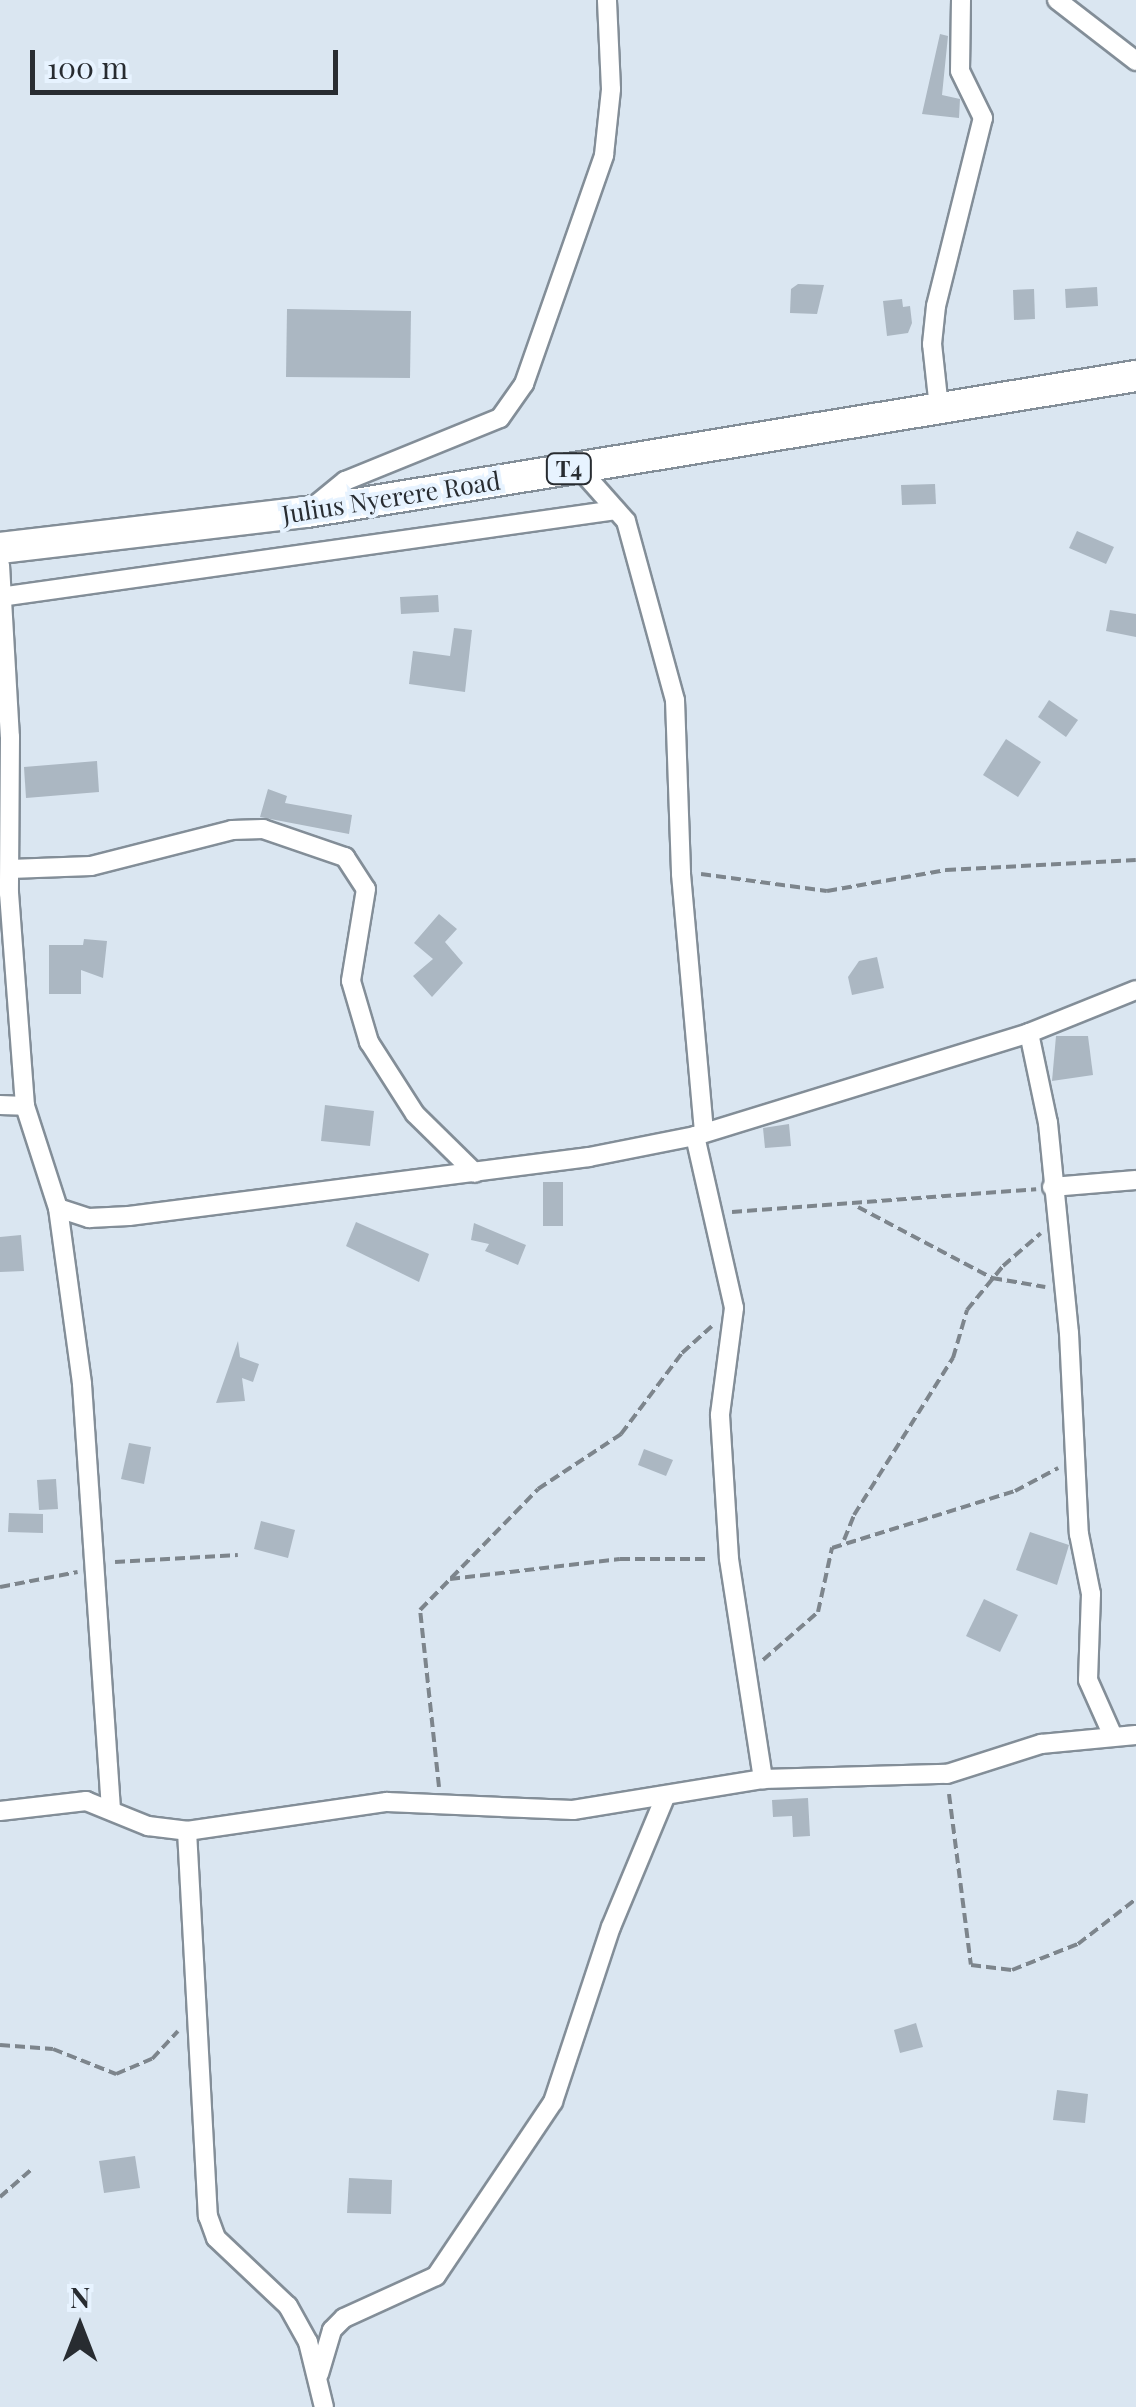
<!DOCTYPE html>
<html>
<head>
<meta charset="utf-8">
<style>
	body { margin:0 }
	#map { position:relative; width:1136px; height:2407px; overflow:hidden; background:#dae6f1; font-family:"Playfair Display",serif }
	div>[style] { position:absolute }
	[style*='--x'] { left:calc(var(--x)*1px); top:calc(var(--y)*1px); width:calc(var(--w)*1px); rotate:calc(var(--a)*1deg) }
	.building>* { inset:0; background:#abb7c2 }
	.path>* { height:4px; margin-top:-2px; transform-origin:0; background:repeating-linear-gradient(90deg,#7d858c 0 10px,transparent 0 15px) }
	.roads { filter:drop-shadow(2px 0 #838e98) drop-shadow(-2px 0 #838e98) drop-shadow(0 2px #838e98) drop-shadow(0 -2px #838e98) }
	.street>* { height:18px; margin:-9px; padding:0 9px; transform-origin:9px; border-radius:9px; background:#fff }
	.highway>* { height:30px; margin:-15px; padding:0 15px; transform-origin:15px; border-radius:15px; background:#fff }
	span { translate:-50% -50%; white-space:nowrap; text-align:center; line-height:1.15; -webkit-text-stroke:8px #e7f3ff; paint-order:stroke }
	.shield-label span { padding:2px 8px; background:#e7f3ff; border:2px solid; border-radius:8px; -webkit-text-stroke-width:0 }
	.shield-label { font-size:22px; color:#282c31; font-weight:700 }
	.street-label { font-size:25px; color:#282c31 }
	.north { position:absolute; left:30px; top:2277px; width:100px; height:100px; -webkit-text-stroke:8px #e7f3ff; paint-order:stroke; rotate:0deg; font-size:28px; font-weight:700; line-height:40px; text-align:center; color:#282c31 }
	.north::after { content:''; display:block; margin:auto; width:35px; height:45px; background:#282c31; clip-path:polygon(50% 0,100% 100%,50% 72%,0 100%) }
	.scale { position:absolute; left:30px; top:50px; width:308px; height:45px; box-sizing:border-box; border:5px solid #282c31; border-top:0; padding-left:12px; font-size:30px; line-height:35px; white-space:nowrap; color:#282c31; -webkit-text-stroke:8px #e7f3ff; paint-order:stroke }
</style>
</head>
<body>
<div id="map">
	<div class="building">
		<div style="clip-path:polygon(940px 34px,948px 36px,942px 95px,960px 99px,959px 118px,922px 114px)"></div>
		<div style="clip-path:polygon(798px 284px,824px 285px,817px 314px,790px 313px,791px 289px)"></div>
		<div style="clip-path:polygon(1097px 287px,1098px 306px,1066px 308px,1065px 289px)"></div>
		<div style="clip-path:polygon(1034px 289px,1035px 319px,1014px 320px,1013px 290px)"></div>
		<div style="clip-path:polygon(902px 299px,903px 307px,910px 306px,912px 323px,908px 333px,887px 336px,883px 301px)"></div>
		<div style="clip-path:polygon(287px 309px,411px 311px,410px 378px,286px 377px)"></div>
		<div style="clip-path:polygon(935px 484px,936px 504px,902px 505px,901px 485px)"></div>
		<div style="clip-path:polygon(1077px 531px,1114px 547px,1106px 564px,1069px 548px)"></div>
		<div style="clip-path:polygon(438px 595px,439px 612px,401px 614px,400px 597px)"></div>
		<div style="clip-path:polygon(1110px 610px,1136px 614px,1136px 637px,1106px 631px)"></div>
		<div style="clip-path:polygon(454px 628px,472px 630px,465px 692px,409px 684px,413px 651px,450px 656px)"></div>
		<div style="clip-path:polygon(1049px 700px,1078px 720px,1066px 737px,1038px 717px)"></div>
		<div style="clip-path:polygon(1006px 739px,1041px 762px,1018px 797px,983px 775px)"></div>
		<div style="clip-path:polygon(97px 761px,99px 792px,26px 798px,24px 767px)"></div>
		<div style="clip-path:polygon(268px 789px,287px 796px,285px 803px,352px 815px,349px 834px,260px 817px)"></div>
		<div style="clip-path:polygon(439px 914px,457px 929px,445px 942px,463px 963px,432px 997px,413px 976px,433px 959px,414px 943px)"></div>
		<div style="clip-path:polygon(84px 939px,107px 941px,103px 978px,81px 970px,81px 994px,49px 994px,49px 945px,83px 945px)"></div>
		<div style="clip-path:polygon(877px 957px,884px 988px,852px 995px,848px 977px,859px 961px)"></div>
		<div style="clip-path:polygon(1056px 1036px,1088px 1036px,1093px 1075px,1052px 1081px)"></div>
		<div style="clip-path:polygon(325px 1105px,374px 1111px,370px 1146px,321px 1141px)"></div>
		<div style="clip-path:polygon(789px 1124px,791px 1146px,765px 1148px,763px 1128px)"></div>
		<div style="clip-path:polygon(543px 1182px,563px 1182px,563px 1226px,543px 1226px)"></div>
		<div style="clip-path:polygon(356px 1222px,429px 1254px,419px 1282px,346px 1246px)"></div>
		<div style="clip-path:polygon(474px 1223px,526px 1245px,518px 1265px,485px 1251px,489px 1244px,471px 1240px)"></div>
		<div style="clip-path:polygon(21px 1235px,24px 1271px,0 1272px,0 1237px)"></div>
		<div style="clip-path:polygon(238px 1341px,240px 1357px,259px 1364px,253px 1382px,242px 1378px,245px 1401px,216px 1403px)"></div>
		<div style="clip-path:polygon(129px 1443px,151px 1447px,144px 1484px,121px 1479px)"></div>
		<div style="clip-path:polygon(644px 1449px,673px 1460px,666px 1476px,638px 1465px)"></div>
		<div style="clip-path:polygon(56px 1479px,58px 1509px,39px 1510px,37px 1480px)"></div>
		<div style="clip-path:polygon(9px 1513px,43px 1514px,43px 1533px,8px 1532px)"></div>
		<div style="clip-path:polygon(261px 1521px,295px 1530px,288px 1558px,254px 1549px)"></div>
		<div style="clip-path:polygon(1030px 1532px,1069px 1545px,1057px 1585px,1016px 1570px)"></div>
		<div style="clip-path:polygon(984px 1599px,1018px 1615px,1000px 1652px,966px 1636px)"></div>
		<div style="clip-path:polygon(808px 1798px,810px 1836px,793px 1837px,792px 1816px,773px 1817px,772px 1800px)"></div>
		<div style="clip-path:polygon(916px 2023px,923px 2047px,900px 2053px,894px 2030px)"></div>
		<div style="clip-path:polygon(1057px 2090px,1088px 2094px,1085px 2123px,1053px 2120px)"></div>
		<div style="clip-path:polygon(135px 2156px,140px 2188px,104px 2193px,99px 2161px)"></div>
		<div style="clip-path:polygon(349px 2178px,392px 2180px,391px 2214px,347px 2213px)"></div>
	</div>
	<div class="path">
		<div style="--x:701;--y:874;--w:127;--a:7.7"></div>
		<div style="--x:827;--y:891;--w:121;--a:-10"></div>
		<div style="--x:946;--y:870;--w:190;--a:-3"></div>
		<div style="--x:858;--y:1207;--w:152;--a:27.9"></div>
		<div style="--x:992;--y:1278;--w:54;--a:9.6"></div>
		<div style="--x:732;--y:1212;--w:305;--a:-4.3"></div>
		<div style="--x:844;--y:1540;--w:27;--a:-68"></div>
		<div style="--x:854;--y:1515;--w:186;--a:-57.8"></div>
		<div style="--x:953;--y:1358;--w:50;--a:-73.7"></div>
		<div style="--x:967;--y:1310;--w:57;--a:-50.7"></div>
		<div style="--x:1003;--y:1266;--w:50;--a:-41"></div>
		<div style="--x:115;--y:1562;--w:123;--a:-3.3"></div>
		<div style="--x:450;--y:1579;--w:171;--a:-6.7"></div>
		<div style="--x:620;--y:1559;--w:89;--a:0"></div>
		<div style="--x:0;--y:1587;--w:79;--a:-10.9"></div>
		<div style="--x:763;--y:1660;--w:73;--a:-41.1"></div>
		<div style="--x:818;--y:1612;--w:66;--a:-77.7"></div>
		<div style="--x:832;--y:1548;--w:192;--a:-17.3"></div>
		<div style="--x:1015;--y:1491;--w:49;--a:-28.1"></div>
		<div style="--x:439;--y:1787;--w:178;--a:-96.1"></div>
		<div style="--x:420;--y:1610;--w:169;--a:-45.7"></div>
		<div style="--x:538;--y:1489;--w:100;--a:-33.5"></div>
		<div style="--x:621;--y:1434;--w:101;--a:-53"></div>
		<div style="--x:682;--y:1353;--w:40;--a:-42"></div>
		<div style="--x:949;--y:1794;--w:172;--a:82.7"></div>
		<div style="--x:971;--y:1965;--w:41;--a:7"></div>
		<div style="--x:1012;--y:1970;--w:71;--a:-21.5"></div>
		<div style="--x:1078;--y:1944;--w:73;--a:-37.8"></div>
		<div style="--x:0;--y:2045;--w:53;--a:4.3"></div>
		<div style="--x:53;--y:2049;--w:68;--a:21.6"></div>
		<div style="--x:116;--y:2074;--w:39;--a:-23"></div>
		<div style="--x:152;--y:2059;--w:38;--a:-47"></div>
		<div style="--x:0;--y:2197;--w:44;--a:-41.3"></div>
	</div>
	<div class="roads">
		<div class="street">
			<div style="--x:1057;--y:0;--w:100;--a:37.7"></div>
			<div style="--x:939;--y:408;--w:64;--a:-96.2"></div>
			<div style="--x:932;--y:344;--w:38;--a:-84"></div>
			<div style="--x:936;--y:306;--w:194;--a:-76"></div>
			<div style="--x:983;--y:118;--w:52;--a:-116.1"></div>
			<div style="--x:960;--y:71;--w:71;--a:-89.2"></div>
			<div style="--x:578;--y:467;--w:72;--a:48.4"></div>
			<div style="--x:626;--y:521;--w:186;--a:74.7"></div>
			<div style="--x:675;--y:700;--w:174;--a:88"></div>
			<div style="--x:681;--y:874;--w:258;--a:84.9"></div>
			<div style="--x:312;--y:508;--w:43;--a:-39.3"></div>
			<div style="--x:345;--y:481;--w:167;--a:-22.1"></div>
			<div style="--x:500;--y:418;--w:42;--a:-54.8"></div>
			<div style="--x:524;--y:384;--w:243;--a:-70.7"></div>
			<div style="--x:604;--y:155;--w:66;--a:-83.9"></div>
			<div style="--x:611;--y:89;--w:89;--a:-92.6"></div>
			<div style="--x:0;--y:565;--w:172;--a:86.7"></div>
			<div style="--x:10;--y:737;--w:156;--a:90.4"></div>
			<div style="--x:9;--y:893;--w:214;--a:85.7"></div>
			<div style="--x:0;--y:597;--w:622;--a:-8.04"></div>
			<div style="--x:10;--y:869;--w:81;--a:-2.1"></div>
			<div style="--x:91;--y:866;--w:146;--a:-14.3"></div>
			<div style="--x:232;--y:830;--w:31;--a:-2"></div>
			<div style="--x:263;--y:829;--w:87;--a:18.9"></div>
			<div style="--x:345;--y:857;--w:38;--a:57"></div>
			<div style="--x:366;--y:889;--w:93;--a:99.3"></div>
			<div style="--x:351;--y:981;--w:64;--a:73.6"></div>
			<div style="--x:369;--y:1042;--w:85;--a:57.4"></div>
			<div style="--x:415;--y:1114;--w:84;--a:44.5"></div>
			<div style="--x:1029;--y:1033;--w:92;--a:78.1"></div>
			<div style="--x:1048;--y:1123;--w:211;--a:84.3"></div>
			<div style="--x:1069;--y:1333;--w:201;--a:87.2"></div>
			<div style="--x:1079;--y:1534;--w:61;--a:78.7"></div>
			<div style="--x:1091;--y:1594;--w:86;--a:92"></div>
			<div style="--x:1088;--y:1680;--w:59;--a:66"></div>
			<div style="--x:0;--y:1105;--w:25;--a:2"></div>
			<div style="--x:25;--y:1106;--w:107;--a:72.1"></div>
			<div style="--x:58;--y:1208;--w:178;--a:82.2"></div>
			<div style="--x:82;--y:1384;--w:427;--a:86.1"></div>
			<div style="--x:695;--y:1136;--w:176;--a:77.2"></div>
			<div style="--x:734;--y:1308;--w:108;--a:97.5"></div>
			<div style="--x:720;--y:1415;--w:144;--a:86.4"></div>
			<div style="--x:729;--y:1559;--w:223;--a:81.2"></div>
			<div style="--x:1052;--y:1187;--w:84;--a:-4.8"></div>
			<div style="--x:58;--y:1208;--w:33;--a:18"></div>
			<div style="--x:89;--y:1218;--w:40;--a:-2.9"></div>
			<div style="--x:129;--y:1216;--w:464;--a:-7.3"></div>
			<div style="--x:589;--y:1157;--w:108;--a:-11.2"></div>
			<div style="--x:695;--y:1136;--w:350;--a:-17.1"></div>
			<div style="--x:1029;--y:1033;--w:115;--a:-21.9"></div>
			<div style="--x:0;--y:1811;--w:87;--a:-6.6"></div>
			<div style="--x:86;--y:1801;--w:67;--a:22"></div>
			<div style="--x:148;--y:1826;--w:39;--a:7"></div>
			<div style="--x:187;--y:1831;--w:202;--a:-8.3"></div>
			<div style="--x:387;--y:1802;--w:186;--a:2.5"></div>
			<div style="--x:573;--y:1810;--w:193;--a:-9.3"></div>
			<div style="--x:763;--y:1779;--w:184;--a:-1.6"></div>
			<div style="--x:947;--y:1774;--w:99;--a:-17.7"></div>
			<div style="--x:1041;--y:1744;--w:95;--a:-5.4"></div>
			<div style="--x:187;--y:1831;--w:386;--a:86.9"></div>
			<div style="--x:208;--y:2216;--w:23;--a:70"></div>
			<div style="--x:216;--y:2238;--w:99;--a:43.4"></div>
			<div style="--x:288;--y:2306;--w:41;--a:60.9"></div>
			<div style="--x:308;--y:2342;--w:67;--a:76.2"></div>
			<div style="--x:319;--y:2374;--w:46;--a:-73.5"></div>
			<div style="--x:332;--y:2330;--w:17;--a:-45"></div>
			<div style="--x:344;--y:2318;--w:101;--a:-24.5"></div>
			<div style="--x:436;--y:2276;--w:210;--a:-56.1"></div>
			<div style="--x:553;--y:2102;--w:184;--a:-71.7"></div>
			<div style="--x:611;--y:1927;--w:141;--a:-67.4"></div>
		</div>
		<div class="highway">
			<div style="--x:0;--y:548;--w:309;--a:-6.7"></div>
			<div style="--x:307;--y:512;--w:840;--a:-9.32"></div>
		</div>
	</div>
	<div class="shield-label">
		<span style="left:569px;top:469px">T4</span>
	</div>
	<div class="street-label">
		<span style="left:391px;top:497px;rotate:-9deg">Julius Nyerere Road</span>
	</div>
	<div class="north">N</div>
	<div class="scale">100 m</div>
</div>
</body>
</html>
